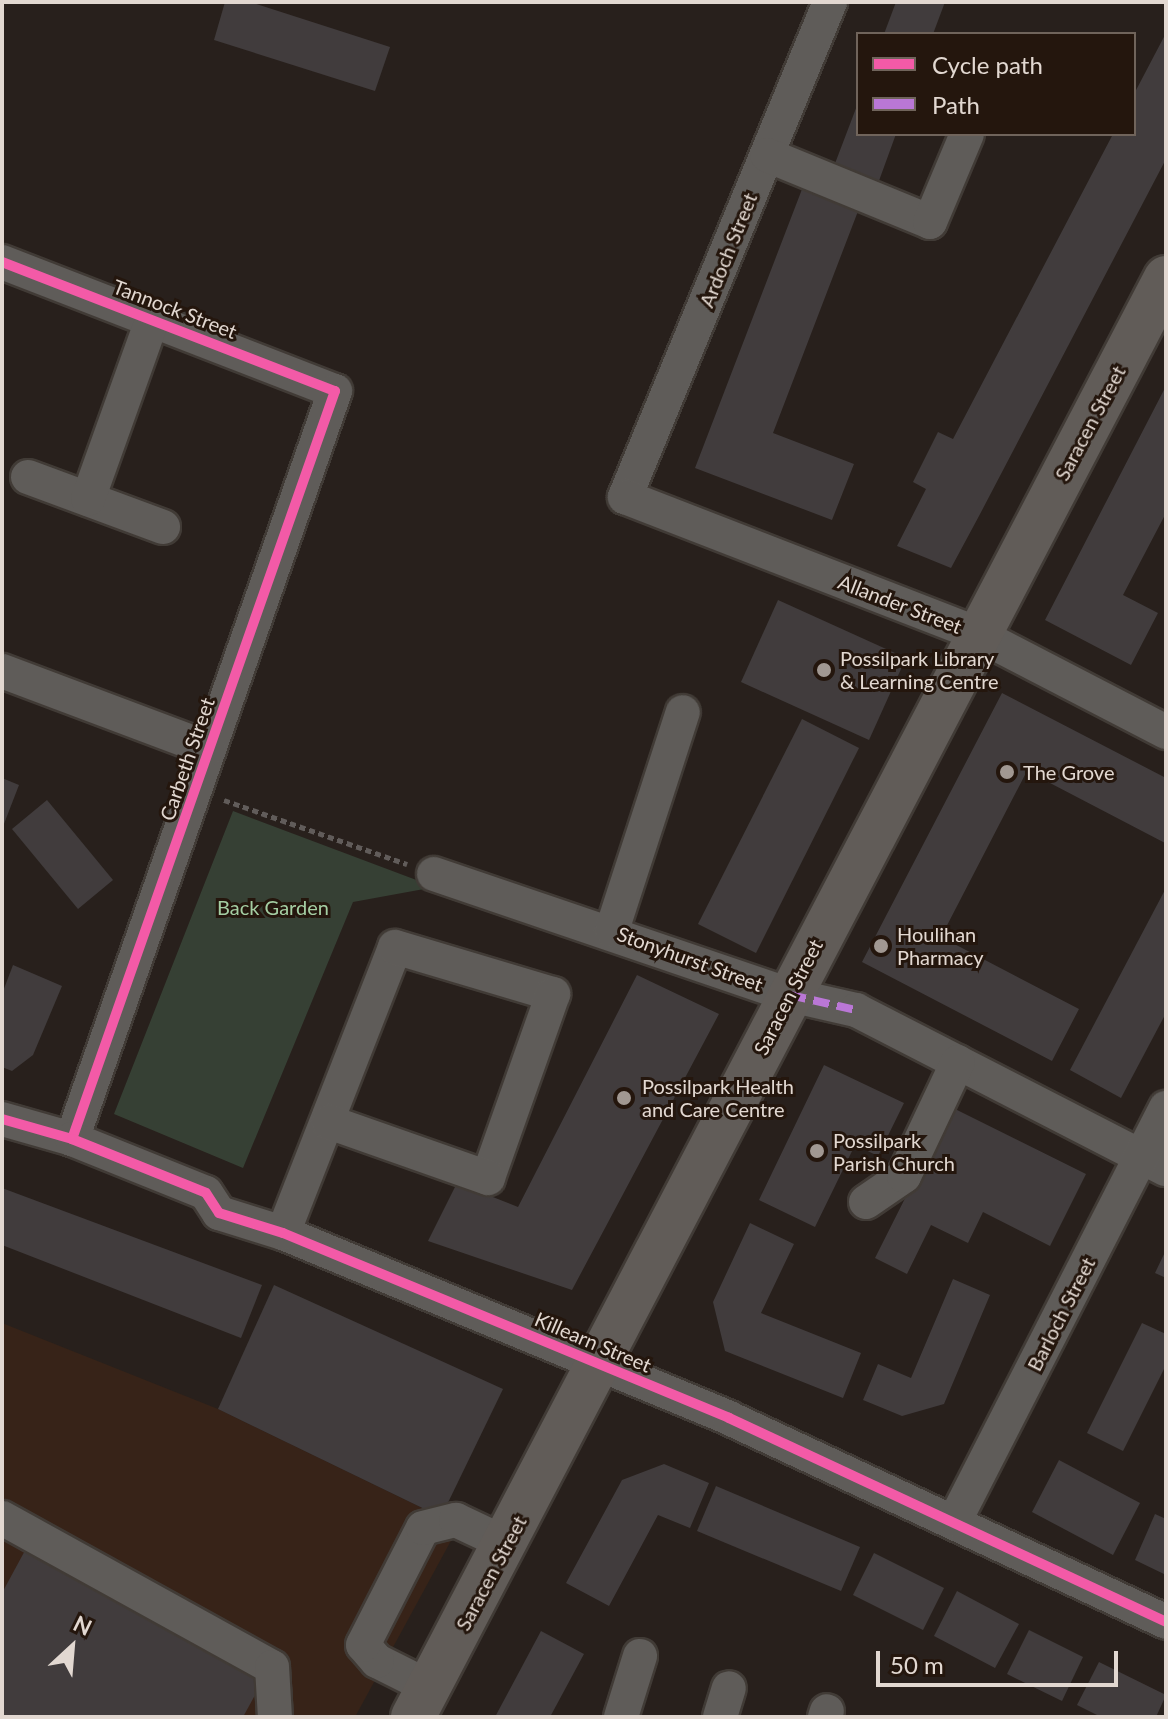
<!DOCTYPE html>
<html>
<head>
<meta charset="utf-8">
<style>
	body { margin:0 }
	#map { position:relative; width:1168px; height:1719px; overflow:hidden; background:#28201c; font-family:Lato,sans-serif }
	div>[style] { position:absolute }
	[style*='--x'] { left:calc(var(--x)*1px); top:calc(var(--y)*1px); width:calc(var(--w)*1px); rotate:calc(var(--a)*1deg) }
	.built>* { inset:0; background:#372318 }
	.green>* { inset:0; background:#364034 }
	.building>* { inset:0; background:#413c3d }
	.path>* { height:5px; margin-top:-2.5px; transform-origin:0; background:repeating-linear-gradient(90deg,#615c5a 0 6px,transparent 0 10px) }
	.roads { filter:drop-shadow(2px 0 #413b36) drop-shadow(-2px 0 #413b36) drop-shadow(0 2px #413b36) drop-shadow(0 -2px #413b36) }
	.minor>* { height:34px; margin:-17px; padding:0 17px; transform-origin:17px; border-radius:17px; background:#5f5c59 }
	.major>* { height:44px; margin:-22px; padding:0 22px; transform-origin:22px; border-radius:22px; background:#615c58 }
	.quiet>* { height:8px; margin-top:-4px; transform-origin:0; background:repeating-linear-gradient(90deg,#ba77d6 0 16px,transparent 0 24px) }
	.cycleway>* { height:10px; margin:-5px; padding:0 5px; transform-origin:5px; border-radius:5px; background:#f35aa7 }
	.dots>* { width:22px; height:22px; translate:-50% -50%; box-sizing:border-box; border:4px solid #24160d; border-radius:50% }
	span { translate:-50% -50%; white-space:nowrap; text-align:center; line-height:1.15; -webkit-text-stroke:6px #24160d; paint-order:stroke }
	.street-label { font-size:20px; color:#e2d8d1 }
	.poi-label { font-size:20px; color:#e2d8d1 }
	.left { translate:0 -50%; text-align:left }
	.park-label { font-size:20px; color:#a4cea3 }
	.frame { position:absolute; inset:0; border:4px solid #e2d8d1; pointer-events:none }
	.legend { position:absolute; left:856px; top:32px; width:280px; height:104px; box-sizing:border-box; background:#24160d; border:2px solid #70645b; margin:0; padding:10px 14px; list-style:none; font-size:24px; color:#e2d8d1 }
	.legend li { display:flex; align-items:center; gap:16px; height:40px }
	.legend b { width:40px; border:2px solid #70645b }
	.north { position:absolute; left:32px; top:1607px; width:80px; height:80px; -webkit-text-stroke:6px #24160d; paint-order:stroke; rotate:26deg; font-size:22px; font-weight:700; line-height:32px; text-align:center; color:#e2d8d1 }
	.north::after { content:''; display:block; margin:auto; width:28px; height:36px; background:#e2d8d1; clip-path:polygon(50% 0,100% 100%,50% 72%,0 100%) }
	.scale { position:absolute; left:876px; top:1651px; width:242px; height:36px; box-sizing:border-box; border:4px solid #e2d8d1; border-top:0; padding-left:10px; font-size:24px; line-height:28px; white-space:nowrap; color:#e2d8d1; -webkit-text-stroke:6px #24160d; paint-order:stroke }
</style>
</head>
<body>
<div id="map">
	<div class="built">
		<div style="clip-path:polygon(2px 1323px,218px 1409px,441px 1517px,453px 1537px,355px 1717px,2px 1717px)"></div>
	</div>
	<div class="green">
		<div style="clip-path:polygon(233px 811px,435px 887px,353px 902px,243px 1168px,114px 1114px)"></div>
	</div>
	<div class="building">
		<div style="clip-path:polygon(225px 2px,250px 2px,390px 47px,375px 91px,214px 40px)"></div>
		<div style="clip-path:polygon(896px 2px,945px 2px,933px 34px,884px 34px)"></div>
		<div style="clip-path:polygon(1166px 33px,1166px 159px,979px 516px,951px 568px,897px 546px,926px 489px,913px 482px,938px 432px,953px 439px,1113px 134px,1134px 134px,1134px 94px)"></div>
		<div style="clip-path:polygon(858px 103px,858px 134px,896px 134px,876px 189px,831px 174px)"></div>
		<div style="clip-path:polygon(804px 184px,860px 206px,773px 433px,854px 464px,832px 520px,695px 468px)"></div>
		<div style="clip-path:polygon(1166px 386px,1166px 513px,1123px 595px,1158px 613px,1131px 665px,1045px 620px)"></div>
		<div style="clip-path:polygon(778px 600px,906px 658px,869px 740px,741px 682px)"></div>
		<div style="clip-path:polygon(1002px 693px,1166px 778px,1165px 843px,1027px 771px,941px 937px,1079px 1009px,1052px 1061px,862px 962px)"></div>
		<div style="clip-path:polygon(802px 719px,859px 748px,756px 953px,698px 924px)"></div>
		<div style="clip-path:polygon(2px 778px,19px 785px,2px 829px)"></div>
		<div style="clip-path:polygon(47px 800px,113px 880px,78px 909px,12px 829px)"></div>
		<div style="clip-path:polygon(1166px 888px,1166px 1013px,1121px 1098px,1070px 1070px)"></div>
		<div style="clip-path:polygon(13px 965px,62px 986px,33px 1055px,12px 1071px,2px 1067px,2px 994px)"></div>
		<div style="clip-path:polygon(637px 975px,719px 1014px,572px 1290px,428px 1241px,457px 1183px,518px 1207px)"></div>
		<div style="clip-path:polygon(824px 1065px,904px 1103px,878px 1156px,855px 1145px,815px 1227px,759px 1200px)"></div>
		<div style="clip-path:polygon(951px 1107px,1086px 1174px,1050px 1246px,983px 1212px,968px 1243px,931px 1225px,907px 1274px,875px 1258px)"></div>
		<div style="clip-path:polygon(2px 1188px,262px 1285px,241px 1338px,2px 1245px)"></div>
		<div style="clip-path:polygon(750px 1223px,794px 1244px,761px 1313px,861px 1353px,843px 1398px,725px 1351px,713px 1302px)"></div>
		<div style="clip-path:polygon(1166px 1250px,1166px 1278px,1155px 1273px)"></div>
		<div style="clip-path:polygon(953px 1279px,990px 1295px,944px 1404px,902px 1416px,863px 1400px,878px 1364px,911px 1378px)"></div>
		<div style="clip-path:polygon(274px 1285px,503px 1389px,441px 1517px,218px 1409px)"></div>
		<div style="clip-path:polygon(1142px 1323px,1166px 1334px,1166px 1365px,1123px 1451px,1087px 1433px)"></div>
		<div style="clip-path:polygon(1059px 1460px,1140px 1503px,1113px 1555px,1032px 1512px)"></div>
		<div style="clip-path:polygon(664px 1464px,709px 1483px,690px 1528px,658px 1515px,609px 1606px,566px 1583px,622px 1480px)"></div>
		<div style="clip-path:polygon(716px 1486px,860px 1547px,841px 1591px,697px 1531px)"></div>
		<div style="clip-path:polygon(1155px 1514px,1166px 1519px,1166px 1575px,1135px 1560px)"></div>
		<div style="clip-path:polygon(28px 1545px,266px 1675px,243px 1717px,2px 1717px,2px 1593px)"></div>
		<div style="clip-path:polygon(874px 1553px,944px 1588px,923px 1630px,853px 1595px)"></div>
		<div style="clip-path:polygon(957px 1591px,1019px 1624px,995px 1668px,934px 1636px)"></div>
		<div style="clip-path:polygon(1029px 1630px,1083px 1657px,1062px 1701px,1007px 1674px)"></div>
		<div style="clip-path:polygon(541px 1631px,584px 1654px,550px 1717px,495px 1717px)"></div>
		<div style="clip-path:polygon(1099px 1662px,1166px 1695px,1156px 1717px,1101px 1717px,1077px 1705px)"></div>
	</div>
	<div class="path">
		<div style="--x:224;--y:800;--w:194;--a:19.3"></div>
	</div>
	<div class="roads">
		<div class="minor">
			<div style="--x:830;--y:2;--w:536;--a:112.5"></div>
			<div style="--x:625;--y:497;--w:375;--a:21.2"></div>
			<div style="--x:975;--y:633;--w:215;--a:27.4"></div>
			<div style="--x:767;--y:155;--w:176;--a:22.3"></div>
			<div style="--x:930;--y:222;--w:95;--a:-67.2"></div>
			<div style="--x:2;--y:262;--w:357;--a:21.2"></div>
			<div style="--x:335;--y:391;--w:793;--a:109.37"></div>
			<div style="--x:28;--y:477;--w:144;--a:20.3"></div>
			<div style="--x:88;--y:499;--w:190;--a:-70.3"></div>
			<div style="--x:2;--y:671;--w:221;--a:20.6"></div>
			<div style="--x:434;--y:874;--w:376;--a:18.8"></div>
			<div style="--x:790;--y:995;--w:68;--a:12.8"></div>
			<div style="--x:856;--y:1010;--w:348;--a:27.2"></div>
			<div style="--x:612;--y:930;--w:229;--a:-72"></div>
			<div style="--x:2;--y:1119;--w:73;--a:15.9"></div>
			<div style="--x:72;--y:1139;--w:144;--a:21.9"></div>
			<div style="--x:206;--y:1193;--w:24;--a:57"></div>
			<div style="--x:219;--y:1213;--w:67;--a:17.4"></div>
			<div style="--x:283;--y:1233;--w:483;--a:22.5"></div>
			<div style="--x:729;--y:1418;--w:482;--a:25"></div>
			<div style="--x:866;--y:1202;--w:46;--a:-34.4"></div>
			<div style="--x:904;--y:1176;--w:126;--a:-64.7"></div>
			<div style="--x:283;--y:1233;--w:307;--a:-68.6"></div>
			<div style="--x:395;--y:947;--w:165;--a:16.6"></div>
			<div style="--x:553;--y:994;--w:195;--a:109.5"></div>
			<div style="--x:488;--y:1178;--w:169;--a:-160.6"></div>
			<div style="--x:2;--y:1518;--w:308;--a:28.9"></div>
			<div style="--x:272;--y:1667;--w:50;--a:86.6"></div>
			<div style="--x:955;--y:1520;--w:463;--a:-62.9"></div>
			<div style="--x:429;--y:1687;--w:58;--a:-153.4"></div>
			<div style="--x:377;--y:1661;--w:21;--a:-131"></div>
			<div style="--x:363;--y:1645;--w:131;--a:-62.9"></div>
			<div style="--x:423;--y:1528;--w:34;--a:-14"></div>
			<div style="--x:456;--y:1520;--w:56;--a:25.2"></div>
			<div style="--x:621;--y:1717;--w:64;--a:-72.7"></div>
			<div style="--x:720;--y:1717;--w:30;--a:-73"></div>
			<div style="--x:825;--y:1717;--w:6;--a:-72"></div>
		</div>
		<div class="major">
			<div style="--x:413;--y:1717;--w:1624;--a:-62.38"></div>
		</div>
	</div>
	<div class="quiet">
		<div style="--x:790;--y:995;--w:68;--a:12.8"></div>
	</div>
	<div class="cycleway">
		<div style="--x:2;--y:262;--w:357;--a:21.2"></div>
		<div style="--x:335;--y:391;--w:793;--a:109.37"></div>
		<div style="--x:2;--y:1119;--w:73;--a:15.9"></div>
		<div style="--x:72;--y:1139;--w:144;--a:21.9"></div>
		<div style="--x:206;--y:1193;--w:24;--a:57"></div>
		<div style="--x:219;--y:1213;--w:67;--a:17.4"></div>
		<div style="--x:283;--y:1233;--w:483;--a:22.5"></div>
		<div style="--x:729;--y:1418;--w:482;--a:25"></div>
	</div>
	<div class="dots">
		<div style="left:824px;top:670px;background:#a19892"></div>
		<div style="left:1007px;top:772px;background:#a19892"></div>
		<div style="left:881px;top:946px;background:#a19892"></div>
		<div style="left:624px;top:1098px;background:#a19892"></div>
		<div style="left:817px;top:1151px;background:#a19892"></div>
	</div>
	<div class="street-label">
		<span style="left:728px;top:250px;rotate:-68deg">Ardoch Street</span>
		<span style="left:175px;top:309px;rotate:21deg">Tannock Street</span>
		<span style="left:1090px;top:423px;rotate:-62deg">Saracen Street</span>
		<span style="left:900px;top:604px;rotate:21deg">Allander Street</span>
		<span style="left:187px;top:759px;rotate:-71deg">Carbeth Street</span>
		<span style="left:690px;top:959px;rotate:20deg">Stonyhurst Street</span>
		<span style="left:788px;top:997px;rotate:-63deg">Saracen Street</span>
		<span style="left:1061px;top:1314px;rotate:-63deg">Barloch Street</span>
		<span style="left:593px;top:1342px;rotate:23deg">Killearn Street</span>
		<span style="left:491px;top:1573px;rotate:-62deg">Saracen Street</span>
	</div>
	<div class="poi-label">
		<span class="left" style="left:840px;top:670px">Possilpark Library<br>&amp; Learning Centre</span>
		<span class="left" style="left:1023px;top:772px">The Grove</span>
		<span class="left" style="left:897px;top:946px">Houlihan<br>Pharmacy</span>
		<span class="left" style="left:642px;top:1098px">Possilpark Health<br>and Care Centre</span>
		<span class="left" style="left:833px;top:1152px">Possilpark<br>Parish Church</span>
	</div>
	<div class="park-label">
		<span style="left:273px;top:907px">Back Garden</span>
	</div>
	<div class="frame"></div>
	<ul class="legend">
	<li><b style="height:10px;background:#f35aa7"></b>Cycle path</li>
	<li><b style="height:10px;background:#ba77d6"></b>Path</li>
	</ul>
	<div class="north">N</div>
	<div class="scale">50 m</div>
</div>
</body>
</html>
